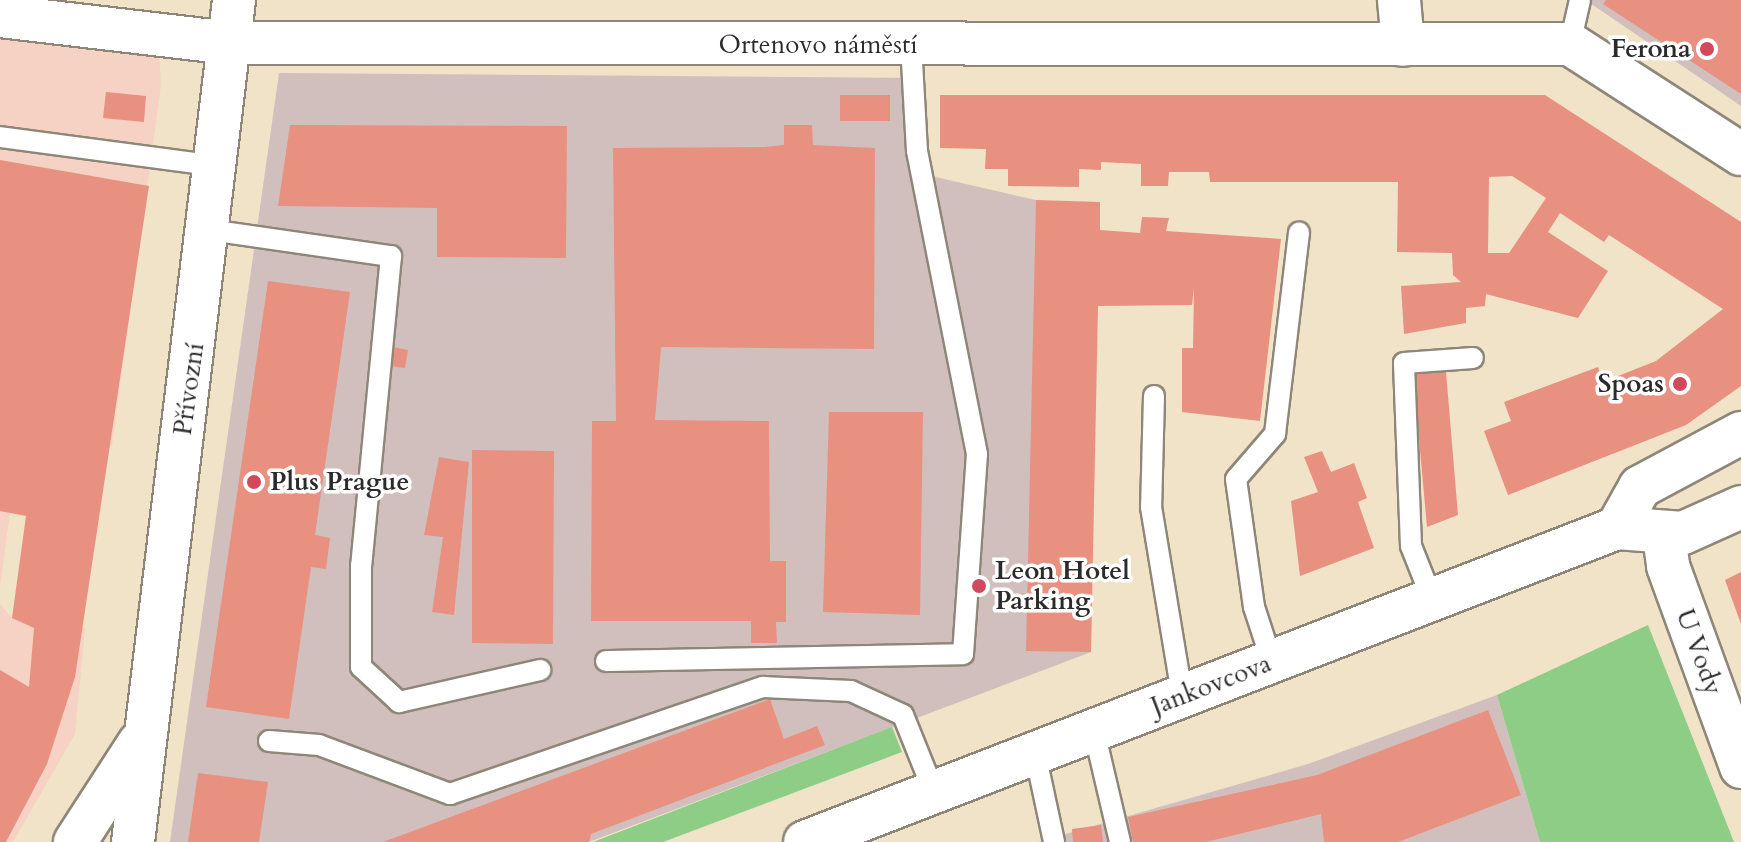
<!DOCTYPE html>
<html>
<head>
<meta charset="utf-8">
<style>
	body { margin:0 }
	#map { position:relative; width:1741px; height:842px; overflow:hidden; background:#f0e3c7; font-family:Cardo,serif }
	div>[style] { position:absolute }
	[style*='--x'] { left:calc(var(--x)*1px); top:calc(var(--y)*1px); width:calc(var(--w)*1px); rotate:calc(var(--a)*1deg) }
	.built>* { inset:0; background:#f5d2c3 }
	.industrial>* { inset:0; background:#d1bfbd }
	.green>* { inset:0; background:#8dcd85 }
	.building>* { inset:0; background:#e89181 }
	.roads { filter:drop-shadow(2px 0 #8e8779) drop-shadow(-2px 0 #8e8779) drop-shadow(0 2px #8e8779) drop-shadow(0 -2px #8e8779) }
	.lane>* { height:20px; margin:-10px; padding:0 10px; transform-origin:10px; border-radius:10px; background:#fff }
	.street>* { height:42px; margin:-21px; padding:0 21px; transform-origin:21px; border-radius:21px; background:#fff }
	.dots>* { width:22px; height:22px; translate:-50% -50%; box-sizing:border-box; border:4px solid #fff; border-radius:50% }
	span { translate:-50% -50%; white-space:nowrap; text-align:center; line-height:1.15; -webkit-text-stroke:7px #fff; paint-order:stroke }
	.street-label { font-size:26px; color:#2b2b2b }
	.poi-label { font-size:26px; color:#2b2b2b; font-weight:700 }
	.right { translate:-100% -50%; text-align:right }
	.left { translate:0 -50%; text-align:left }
</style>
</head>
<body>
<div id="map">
	<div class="built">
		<div style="clip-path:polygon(0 29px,159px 48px,161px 85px,112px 445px,38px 434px,10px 513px,0 587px)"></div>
		<div style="clip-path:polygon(0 604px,12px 618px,85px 628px,75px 734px,13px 842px,0 842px)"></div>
	</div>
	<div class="industrial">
		<div style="clip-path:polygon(1566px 0,1741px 0,1741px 106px,1590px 3px)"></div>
		<div style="clip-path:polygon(279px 73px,921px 78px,931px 176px,1036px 200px,1093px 499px,1091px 652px,589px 842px,170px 842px)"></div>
		<div style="clip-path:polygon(1497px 695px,1540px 842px,1038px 842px,1308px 764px)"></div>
	</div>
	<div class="green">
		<div style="clip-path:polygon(1648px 625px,1734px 842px,1540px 842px,1497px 695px)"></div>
		<div style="clip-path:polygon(892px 727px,902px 752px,663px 842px,593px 842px)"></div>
	</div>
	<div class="building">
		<div style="clip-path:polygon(1606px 0,1741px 0,1741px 94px,1603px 4px)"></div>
		<div style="clip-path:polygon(106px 92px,146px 96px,144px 122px,103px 118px)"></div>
		<div style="clip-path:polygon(840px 95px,890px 95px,890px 121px,840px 121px)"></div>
		<div style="clip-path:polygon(evenodd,940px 95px,1545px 95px,1741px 222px,1741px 386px,1686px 425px,1508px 495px,1484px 431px,1511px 421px,1504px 402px,1598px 367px,1603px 382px,1656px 361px,1723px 309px,1609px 235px,1604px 242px,1560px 213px,1548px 232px,1608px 271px,1578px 318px,1486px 294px,1485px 306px,1466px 308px,1466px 323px,1404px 334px,1401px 286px,1461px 282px,1453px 275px,1452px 253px,1397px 252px,1398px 182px,1210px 182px,1209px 172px,1169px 172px,1168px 186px,1141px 186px,1141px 164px,1101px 162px,1101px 170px,1079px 169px,1079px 187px,1008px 186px,1008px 169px,985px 169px,986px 149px,940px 148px,940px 95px,1512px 176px,1546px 198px,1509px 253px,1488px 253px,1489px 177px,1512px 176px)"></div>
		<div style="clip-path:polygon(290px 125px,567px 126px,566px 258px,437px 257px,437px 208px,278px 206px)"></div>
		<div style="clip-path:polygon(784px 125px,812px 125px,813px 145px,875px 148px,874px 349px,661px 347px,655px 420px,769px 421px,770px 561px,786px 561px,786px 622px,776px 622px,777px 643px,751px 643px,751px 621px,591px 621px,592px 421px,616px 421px,613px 148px,764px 147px,784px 145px)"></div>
		<div style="clip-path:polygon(0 160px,149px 186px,75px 677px,47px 764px,6px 842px,0 842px,0 670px,29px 687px,34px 628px,12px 618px,26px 516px,0 511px)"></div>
		<div style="clip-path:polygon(1036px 200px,1100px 202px,1100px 230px,1140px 233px,1142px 217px,1169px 218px,1166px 231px,1281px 239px,1260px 421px,1182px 412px,1182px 348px,1193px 348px,1194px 288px,1192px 305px,1098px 306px,1091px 652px,1026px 651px)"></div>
		<div style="clip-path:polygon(268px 281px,350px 292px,315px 535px,330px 538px,326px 569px,311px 567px,289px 719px,206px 707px)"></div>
		<div style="clip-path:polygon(392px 347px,408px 350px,405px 368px,389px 366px)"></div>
		<div style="clip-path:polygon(1446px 372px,1458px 515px,1427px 527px,1413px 373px)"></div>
		<div style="clip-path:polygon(829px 412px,923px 412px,920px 615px,823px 612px)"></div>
		<div style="clip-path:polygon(472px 450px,554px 451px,553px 644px,472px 643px)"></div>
		<div style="clip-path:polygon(1322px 451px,1331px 472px,1354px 463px,1367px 498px,1358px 502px,1374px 548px,1300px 576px,1291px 501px,1318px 492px,1304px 457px)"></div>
		<div style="clip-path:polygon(439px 457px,469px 462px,454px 615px,432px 612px,443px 537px,424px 535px)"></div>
		<div style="clip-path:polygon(1741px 572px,1741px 624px,1725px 580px)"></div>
		<div style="clip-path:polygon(770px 699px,784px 739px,817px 726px,825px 745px,591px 834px,589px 842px,383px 842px)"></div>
		<div style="clip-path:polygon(1488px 710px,1521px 795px,1398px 842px,1324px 842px,1321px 814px,1206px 842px,1133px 842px,1128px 817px,1317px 775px)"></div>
		<div style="clip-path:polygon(198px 773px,268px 782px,259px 842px,188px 842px)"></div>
		<div style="clip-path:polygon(1101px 825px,1103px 842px,1073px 842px,1072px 829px)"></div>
	</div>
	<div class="roads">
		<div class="lane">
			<div style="--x:1570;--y:44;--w:45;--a:-77.2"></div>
			<div style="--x:0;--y:137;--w:220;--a:7.6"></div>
			<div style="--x:210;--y:230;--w:183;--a:8.2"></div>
			<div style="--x:391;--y:256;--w:310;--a:95.5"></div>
			<div style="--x:361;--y:565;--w:102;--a:90"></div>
			<div style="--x:361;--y:667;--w:52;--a:42.6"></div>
			<div style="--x:399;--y:702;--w:145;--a:-12.8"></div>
			<div style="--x:1154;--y:396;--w:111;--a:91.5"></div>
			<div style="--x:1151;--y:507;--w:191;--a:80.6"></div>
			<div style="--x:1432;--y:599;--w:57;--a:-111.6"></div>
			<div style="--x:1411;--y:546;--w:183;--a:-92.2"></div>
			<div style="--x:1404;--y:363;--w:69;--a:-4.1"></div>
			<div style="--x:606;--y:661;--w:357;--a:-1.1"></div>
			<div style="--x:963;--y:654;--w:200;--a:-86"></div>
			<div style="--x:977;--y:454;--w:309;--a:-101.2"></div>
			<div style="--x:917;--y:151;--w:106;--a:-93.2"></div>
			<div style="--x:1272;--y:662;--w:58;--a:-108.1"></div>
			<div style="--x:1254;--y:607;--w:129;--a:-98"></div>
			<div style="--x:1236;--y:479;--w:60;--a:-49.1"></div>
			<div style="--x:1275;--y:434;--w:203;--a:-83.2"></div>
			<div style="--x:1094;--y:731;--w:114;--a:76.8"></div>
			<div style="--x:269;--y:741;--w:50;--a:4.6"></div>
			<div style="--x:319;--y:745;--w:140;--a:20.5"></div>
			<div style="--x:450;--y:794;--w:331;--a:-18.9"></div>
			<div style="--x:763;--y:687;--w:88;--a:2.6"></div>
			<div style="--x:851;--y:691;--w:57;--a:24.8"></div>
			<div style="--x:903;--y:715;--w:83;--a:68.1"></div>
			<div style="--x:1035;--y:753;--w:91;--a:77.9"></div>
		</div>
		<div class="street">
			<div style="--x:1399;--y:0;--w:45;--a:84.9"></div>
			<div style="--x:0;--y:16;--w:233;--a:6.7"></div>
			<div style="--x:231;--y:43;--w:1339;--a:0.04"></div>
			<div style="--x:1570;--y:44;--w:203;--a:32.8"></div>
			<div style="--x:1617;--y:528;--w:47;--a:-60.7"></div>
			<div style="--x:1640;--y:487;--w:115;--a:-28.1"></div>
			<div style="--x:1664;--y:536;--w:30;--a:82"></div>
			<div style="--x:1668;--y:566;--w:214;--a:70"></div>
			<div style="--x:75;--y:842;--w:118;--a:-57.1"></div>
			<div style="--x:133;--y:842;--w:848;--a:-83.16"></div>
			<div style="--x:805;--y:842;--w:871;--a:-21.14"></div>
			<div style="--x:1617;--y:528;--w:66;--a:4.3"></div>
			<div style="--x:1683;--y:533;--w:64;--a:-24.1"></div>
		</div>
	</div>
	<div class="dots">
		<div style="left:1707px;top:49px;background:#d1495b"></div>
		<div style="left:1680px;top:384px;background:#d1495b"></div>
		<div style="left:254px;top:482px;background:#d1495b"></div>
		<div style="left:979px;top:586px;background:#d1495b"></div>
	</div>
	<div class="street-label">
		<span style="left:818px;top:45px">Ortenovo náměstí</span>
		<span style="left:189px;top:389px;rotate:-82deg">Přívozní</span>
		<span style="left:1699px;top:652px;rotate:70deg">U Vody</span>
		<span style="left:1211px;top:685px;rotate:-21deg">Jankovcova</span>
	</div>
	<div class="poi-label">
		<span class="right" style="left:1691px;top:49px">Ferona</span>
		<span class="right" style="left:1664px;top:384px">Spoas</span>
		<span class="left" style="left:270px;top:482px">Plus Prague</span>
		<span class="left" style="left:995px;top:586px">Leon Hotel<br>Parking</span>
	</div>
</div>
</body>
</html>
